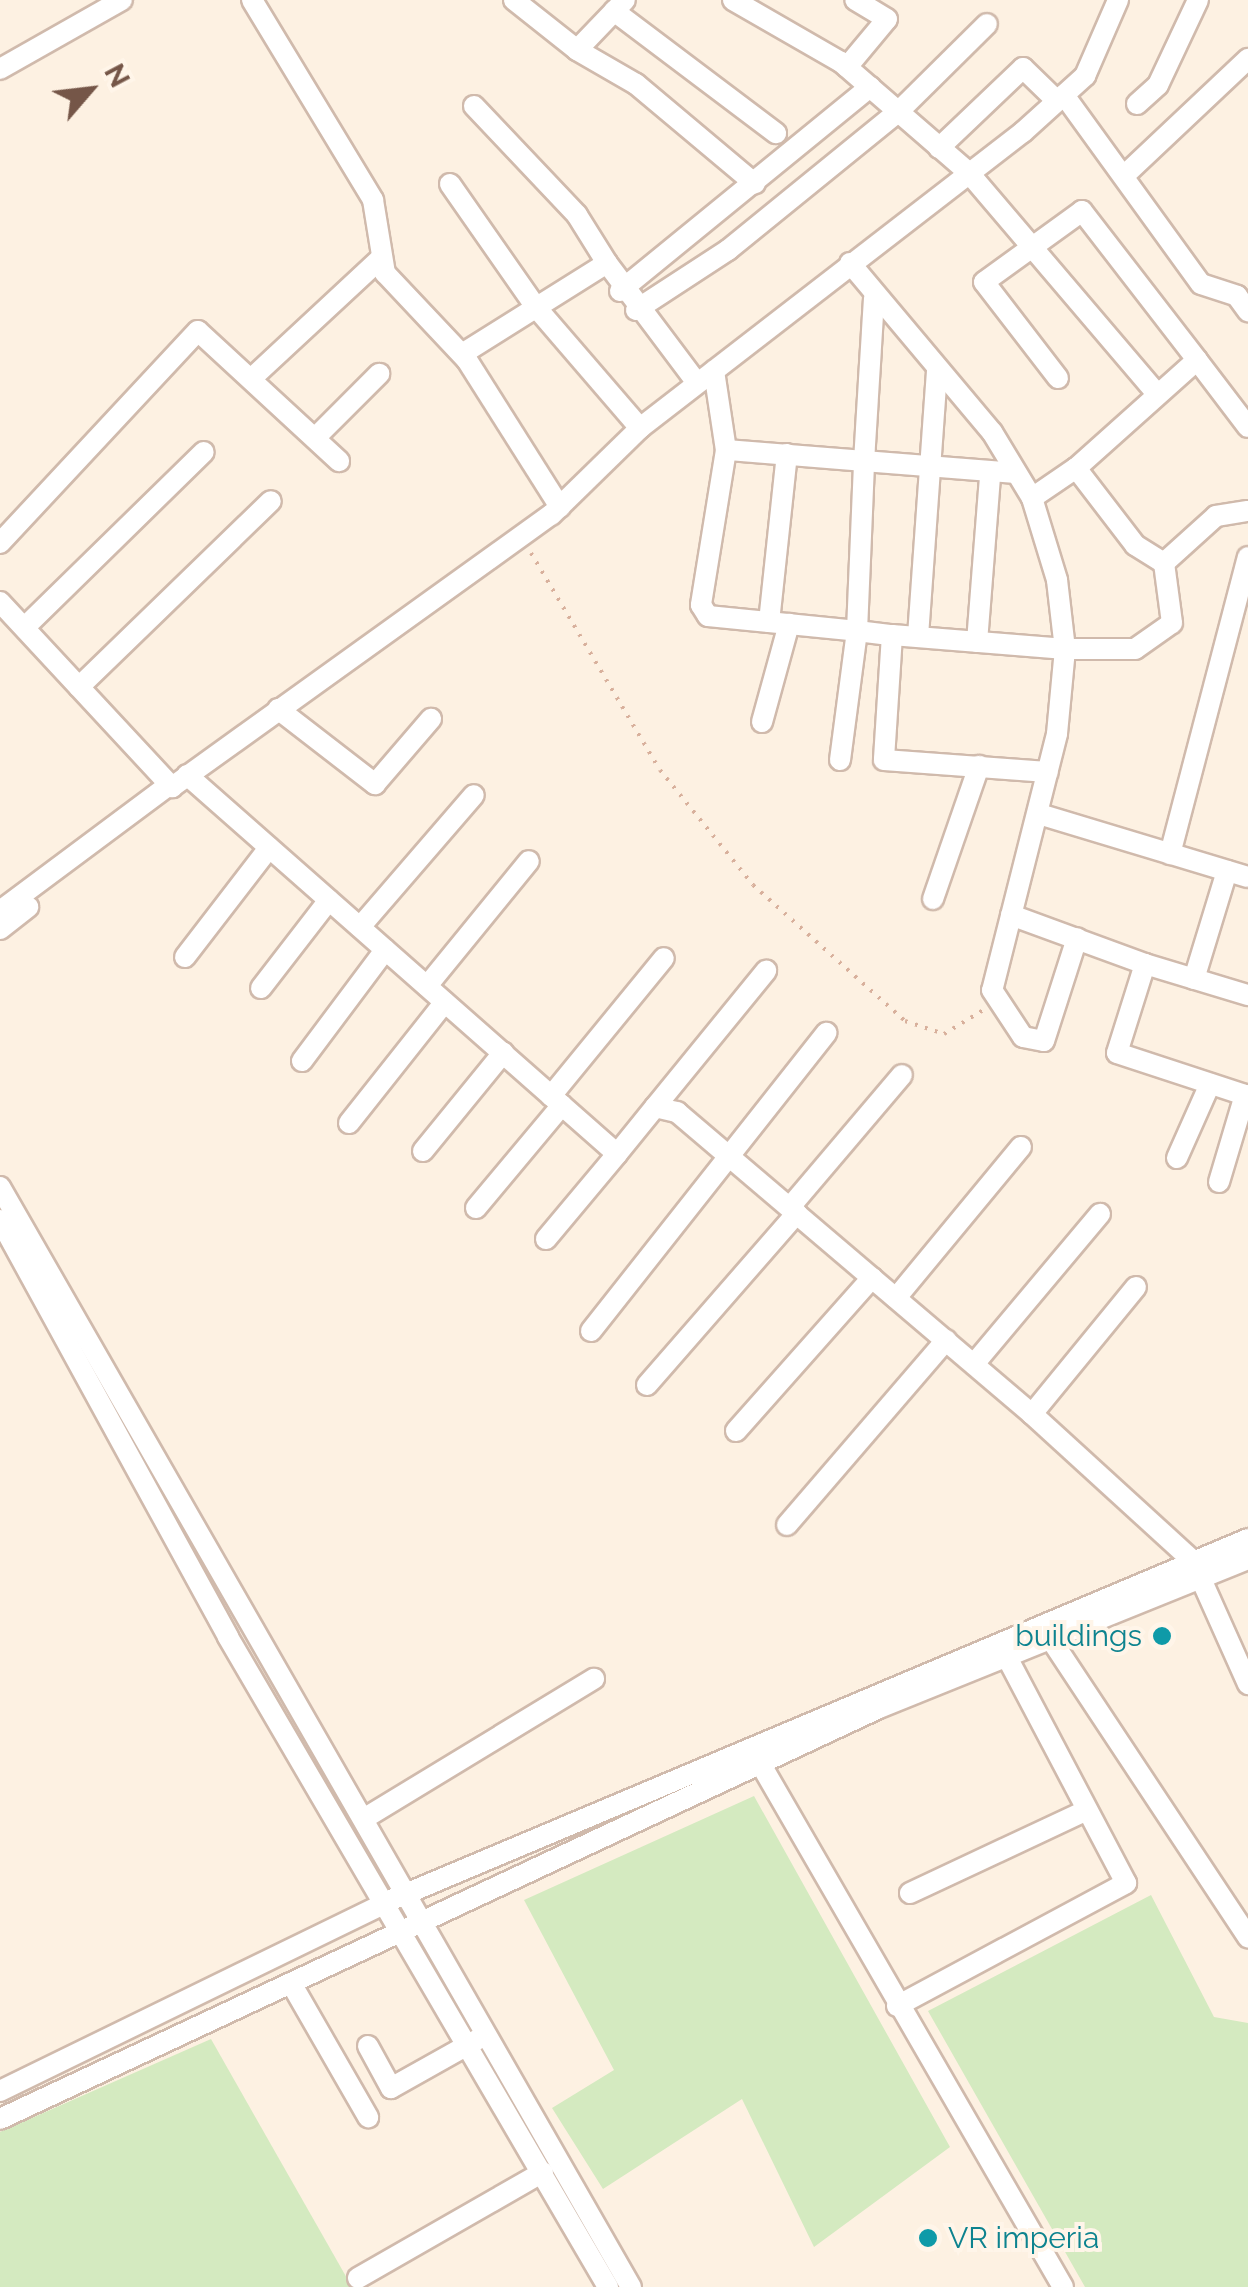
<!DOCTYPE html>
<html>
<head>
<meta charset="utf-8">
<style>
	body { margin:0 }
	#map { position:relative; width:1248px; height:2287px; overflow:hidden; background:#fdf1e2; font-family:Raleway,sans-serif }
	div>[style] { position:absolute }
	[style*='--x'] { left:calc(var(--x)*1px); top:calc(var(--y)*1px); width:calc(var(--w)*1px); rotate:calc(var(--a)*1deg) }
	.green>* { inset:0; background:#d4eac0 }
	.path>* { height:4px; margin-top:-2px; transform-origin:0; background:repeating-linear-gradient(90deg,#d8b09c 0 2.5px,transparent 0 10.5px) }
	.roads { filter:drop-shadow(2px 0 #d0baac) drop-shadow(-2px 0 #d0baac) drop-shadow(0 2px #d0baac) drop-shadow(0 -2px #d0baac) }
	.minor>* { height:20px; margin:-10px; padding:0 10px; transform-origin:10px; border-radius:10px; background:#fff }
	.dots>* { width:28px; height:28px; translate:-50% -50%; box-sizing:border-box; border:5px solid #fff5e9; border-radius:50% }
	span { translate:-50% -50%; white-space:nowrap; text-align:center; line-height:1.15; -webkit-text-stroke:8px #fff5e9; paint-order:stroke }
	.culture-label { font-size:30px; color:#0d838f }
	.right { translate:-100% -50%; text-align:right }
	.left { translate:0 -50%; text-align:left }
	.north { position:absolute; left:40px; top:40px; width:100px; height:100px; -webkit-text-stroke:8px #fff5e9; paint-order:stroke; rotate:62deg; font-size:28px; font-weight:700; line-height:40px; text-align:center; color:#755648 }
	.north::after { content:''; display:block; margin:auto; width:35px; height:45px; background:#755648; clip-path:polygon(50% 0,100% 100%,50% 72%,0 100%) }
</style>
</head>
<body>
<div id="map">
	<div class="green">
		<div style="clip-path:polygon(754px 1796px,950px 2147px,814px 2247px,742px 2099px,603px 2189px,552px 2108px,614px 2070px,524px 1900px)"></div>
		<div style="clip-path:polygon(1151px 1895px,1214px 2017px,1248px 2023px,1248px 2287px,1085px 2287px,928px 2011px)"></div>
		<div style="clip-path:polygon(211px 2039px,352px 2287px,0 2287px,0 2132px)"></div>
	</div>
	<div class="path">
		<div style="--x:531;--y:553;--w:252;--a:59.3"></div>
		<div style="--x:660;--y:770;--w:148;--a:51"></div>
		<div style="--x:753;--y:885;--w:204;--a:41.8"></div>
		<div style="--x:905;--y:1021;--w:41;--a:18.4"></div>
		<div style="--x:944;--y:1034;--w:48;--a:-31.4"></div>
	</div>
	<div class="roads">
		<div class="minor">
			<div style="--x:252;--y:0;--w:234;--a:58.8"></div>
			<div style="--x:373;--y:200;--w:74;--a:80.7"></div>
			<div style="--x:385;--y:273;--w:120;--a:46.7"></div>
			<div style="--x:467;--y:360;--w:174;--a:57.7"></div>
			<div style="--x:514;--y:0;--w:80;--a:38.4"></div>
			<div style="--x:577;--y:50;--w:69;--a:-46.2"></div>
			<div style="--x:733;--y:0;--w:125;--a:29.9"></div>
			<div style="--x:841;--y:62;--w:169;--a:40.9"></div>
			<div style="--x:969;--y:173;--w:289;--a:49.6"></div>
			<div style="--x:614;--y:11;--w:203;--a:37"></div>
			<div style="--x:577;--y:50;--w:68;--a:30"></div>
			<div style="--x:636;--y:84;--w:155;--a:40"></div>
			<div style="--x:847;--y:67;--w:62;--a:-50.2"></div>
			<div style="--x:887;--y:19;--w:37;--a:-149"></div>
			<div style="--x:0;--y:69;--w:140;--a:-29.5"></div>
			<div style="--x:1064;--y:95;--w:233;--a:54.1"></div>
			<div style="--x:1201;--y:284;--w:38;--a:18"></div>
			<div style="--x:1237;--y:296;--w:19;--a:54"></div>
			<div style="--x:1137;--y:104;--w:28;--a:-42"></div>
			<div style="--x:1158;--y:85;--w:94;--a:-64.8"></div>
			<div style="--x:474;--y:106;--w:150;--a:46.6"></div>
			<div style="--x:577;--y:215;--w:57;--a:58"></div>
			<div style="--x:939;--y:148;--w:116;--a:-43.6"></div>
			<div style="--x:1023;--y:68;--w:47;--a:44.1"></div>
			<div style="--x:1128;--y:172;--w:165;--a:-43.3"></div>
			<div style="--x:450;--y:184;--w:149;--a:55.1"></div>
			<div style="--x:535;--y:306;--w:161;--a:49.3"></div>
			<div style="--x:850;--y:263;--w:221;--a:50"></div>
			<div style="--x:992;--y:432;--w:77;--a:58.8"></div>
			<div style="--x:1032;--y:498;--w:86;--a:73"></div>
			<div style="--x:1057;--y:580;--w:69;--a:83.4"></div>
			<div style="--x:1065;--y:649;--w:85;--a:95.4"></div>
			<div style="--x:1057;--y:734;--w:264;--a:104.2"></div>
			<div style="--x:992;--y:990;--w:56;--a:56.6"></div>
			<div style="--x:1023;--y:1037;--w:21;--a:11"></div>
			<div style="--x:1044;--y:1041;--w:108;--a:-72.2"></div>
			<div style="--x:620;--y:291;--w:323;--a:-39.2"></div>
			<div style="--x:874;--y:298;--w:163;--a:93.5"></div>
			<div style="--x:864;--y:461;--w:152;--a:4.5"></div>
			<div style="--x:636;--y:310;--w:110;--a:-33.1"></div>
			<div style="--x:728;--y:250;--w:219;--a:-39.1"></div>
			<div style="--x:898;--y:112;--w:125;--a:-44.7"></div>
			<div style="--x:462;--y:354;--w:171;--a:-32.1"></div>
			<div style="--x:607;--y:263;--w:150;--a:53.1"></div>
			<div style="--x:1197;--y:360;--w:84;--a:52.7"></div>
			<div style="--x:714;--y:371;--w:80;--a:81.4"></div>
			<div style="--x:252;--y:378;--w:175;--a:-42.9"></div>
			<div style="--x:1058;--y:378;--w:121;--a:-127.6"></div>
			<div style="--x:984;--y:282;--w:121;--a:-35.9"></div>
			<div style="--x:1082;--y:211;--w:188;--a:52.3"></div>
			<div style="--x:1197;--y:360;--w:162;--a:138.2"></div>
			<div style="--x:315;--y:438;--w:91;--a:-45"></div>
			<div style="--x:1032;--y:498;--w:53;--a:-34.3"></div>
			<div style="--x:1076;--y:468;--w:97;--a:52.5"></div>
			<div style="--x:1135;--y:545;--w:34;--a:32"></div>
			<div style="--x:1164;--y:563;--w:70;--a:-42.1"></div>
			<div style="--x:1216;--y:516;--w:32;--a:-9"></div>
			<div style="--x:0;--y:543;--w:290;--a:-47"></div>
			<div style="--x:198;--y:331;--w:192;--a:42.7"></div>
			<div style="--x:0;--y:602;--w:253;--a:47.1"></div>
			<div style="--x:172;--y:787;--w:467;--a:-35.7"></div>
			<div style="--x:551;--y:515;--w:124;--a:-44.3"></div>
			<div style="--x:640;--y:428;--w:484;--a:-37.7"></div>
			<div style="--x:1023;--y:132;--w:84;--a:-42.1"></div>
			<div style="--x:1085;--y:76;--w:83;--a:-66.5"></div>
			<div style="--x:769;--y:622;--w:169;--a:-83.9"></div>
			<div style="--x:25;--y:627;--w:250;--a:-44.4"></div>
			<div style="--x:892;--y:635;--w:125;--a:93.7"></div>
			<div style="--x:884;--y:760;--w:164;--a:4.2"></div>
			<div style="--x:918;--y:636;--w:269;--a:-85.9"></div>
			<div style="--x:977;--y:642;--w:168;--a:-85.5"></div>
			<div style="--x:79;--y:687;--w:267;--a:-44.1"></div>
			<div style="--x:278;--y:709;--w:123;--a:37.7"></div>
			<div style="--x:375;--y:784;--w:86;--a:-49.3"></div>
			<div style="--x:762;--y:722;--w:102;--a:-74.6"></div>
			<div style="--x:840;--y:760;--w:130;--a:-82.5"></div>
			<div style="--x:857;--y:631;--w:170;--a:-87.6"></div>
			<div style="--x:864;--y:461;--w:138;--a:-175.4"></div>
			<div style="--x:726;--y:450;--w:157;--a:99.2"></div>
			<div style="--x:701;--y:605;--w:13;--a:58"></div>
			<div style="--x:708;--y:616;--w:150;--a:5.7"></div>
			<div style="--x:857;--y:631;--w:35;--a:7"></div>
			<div style="--x:892;--y:635;--w:174;--a:4.6"></div>
			<div style="--x:1065;--y:649;--w:70;--a:0"></div>
			<div style="--x:1135;--y:649;--w:45;--a:-35.1"></div>
			<div style="--x:1172;--y:623;--w:61;--a:-97.6"></div>
			<div style="--x:187;--y:775;--w:573;--a:41.39"></div>
			<div style="--x:617;--y:1154;--w:60;--a:-51"></div>
			<div style="--x:655;--y:1107;--w:23;--a:13"></div>
			<div style="--x:677;--y:1112;--w:466;--a:40.4"></div>
			<div style="--x:1032;--y:1414;--w:218;--a:42.4"></div>
			<div style="--x:1193;--y:1561;--w:135;--a:65.9"></div>
			<div style="--x:1039;--y:814;--w:218;--a:16.8"></div>
			<div style="--x:1170;--y:854;--w:307;--a:-75.3"></div>
			<div style="--x:933;--y:899;--w:141;--a:-70.9"></div>
			<div style="--x:0;--y:911;--w:206;--a:-36.7"></div>
			<div style="--x:1011;--y:915;--w:143;--a:20.1"></div>
			<div style="--x:1145;--y:964;--w:93;--a:107.5"></div>
			<div style="--x:1117;--y:1053;--w:138;--a:18.2"></div>
			<div style="--x:360;--y:927;--w:174;--a:-49.2"></div>
			<div style="--x:0;--y:929;--w:36;--a:-38"></div>
			<div style="--x:185;--y:957;--w:138;--a:-52.4"></div>
			<div style="--x:1145;--y:964;--w:108;--a:16.8"></div>
			<div style="--x:1194;--y:979;--w:113;--a:-73"></div>
			<div style="--x:427;--y:986;--w:161;--a:-50.8"></div>
			<div style="--x:261;--y:988;--w:111;--a:-52.3"></div>
			<div style="--x:302;--y:1061;--w:139;--a:-53.2"></div>
			<div style="--x:551;--y:1096;--w:178;--a:-50.7"></div>
			<div style="--x:655;--y:1107;--w:176;--a:-50.8"></div>
			<div style="--x:349;--y:1123;--w:154;--a:-51.6"></div>
			<div style="--x:423;--y:1151;--w:127;--a:-50.8"></div>
			<div style="--x:1177;--y:1158;--w:81;--a:-66"></div>
			<div style="--x:1219;--y:1182;--w:91;--a:-73.4"></div>
			<div style="--x:0;--y:1187;--w:1268;--a:60.16"></div>
			<div style="--x:790;--y:1207;--w:173;--a:-49.7"></div>
			<div style="--x:476;--y:1208;--w:134;--a:-50.1"></div>
			<div style="--x:0;--y:1220;--w:475;--a:61.3"></div>
			<div style="--x:228;--y:1637;--w:753;--a:59.69"></div>
			<div style="--x:546;--y:1239;--w:111;--a:-50.1"></div>
			<div style="--x:896;--y:1298;--w:196;--a:-50.4"></div>
			<div style="--x:591;--y:1331;--w:380;--a:-51.7"></div>
			<div style="--x:974;--y:1364;--w:196;--a:-50"></div>
			<div style="--x:647;--y:1385;--w:228;--a:-48.9"></div>
			<div style="--x:1032;--y:1414;--w:164;--a:-50.7"></div>
			<div style="--x:736;--y:1431;--w:205;--a:-48.4"></div>
			<div style="--x:787;--y:1525;--w:244;--a:-49.3"></div>
			<div style="--x:1050;--y:1638;--w:359;--a:56.5"></div>
			<div style="--x:760;--y:1763;--w:605;--a:59.96"></div>
			<div style="--x:365;--y:1818;--w:268;--a:-31.3"></div>
			<div style="--x:910;--y:1893;--w:195;--a:-25.1"></div>
			<div style="--x:291;--y:1983;--w:155;--a:60.1"></div>
			<div style="--x:897;--y:2006;--w:260;--a:-28.2"></div>
			<div style="--x:1126;--y:1883;--w:258;--a:-117.8"></div>
			<div style="--x:368;--y:2046;--w:48;--a:61.3"></div>
			<div style="--x:391;--y:2088;--w:104;--a:-29.3"></div>
			<div style="--x:0;--y:2091;--w:433;--a:-26"></div>
			<div style="--x:389;--y:1901;--w:932;--a:-22.85"></div>
			<div style="--x:0;--y:2119;--w:970;--a:-25.06"></div>
			<div style="--x:879;--y:1708;--w:398;--a:-22"></div>
			<div style="--x:358;--y:2278;--w:213;--a:-29.8"></div>
		</div>
	</div>
	<div class="dots">
		<div style="left:1162px;top:1636px;background:#0f9aa8"></div>
		<div style="left:928px;top:2238px;background:#0f9aa8"></div>
	</div>
	<div class="culture-label">
		<span class="right" style="left:1142px;top:1636px">buildings</span>
		<span class="left" style="left:948px;top:2238px">VR imperia</span>
	</div>
	<div class="north">N</div>
</div>
</body>
</html>
